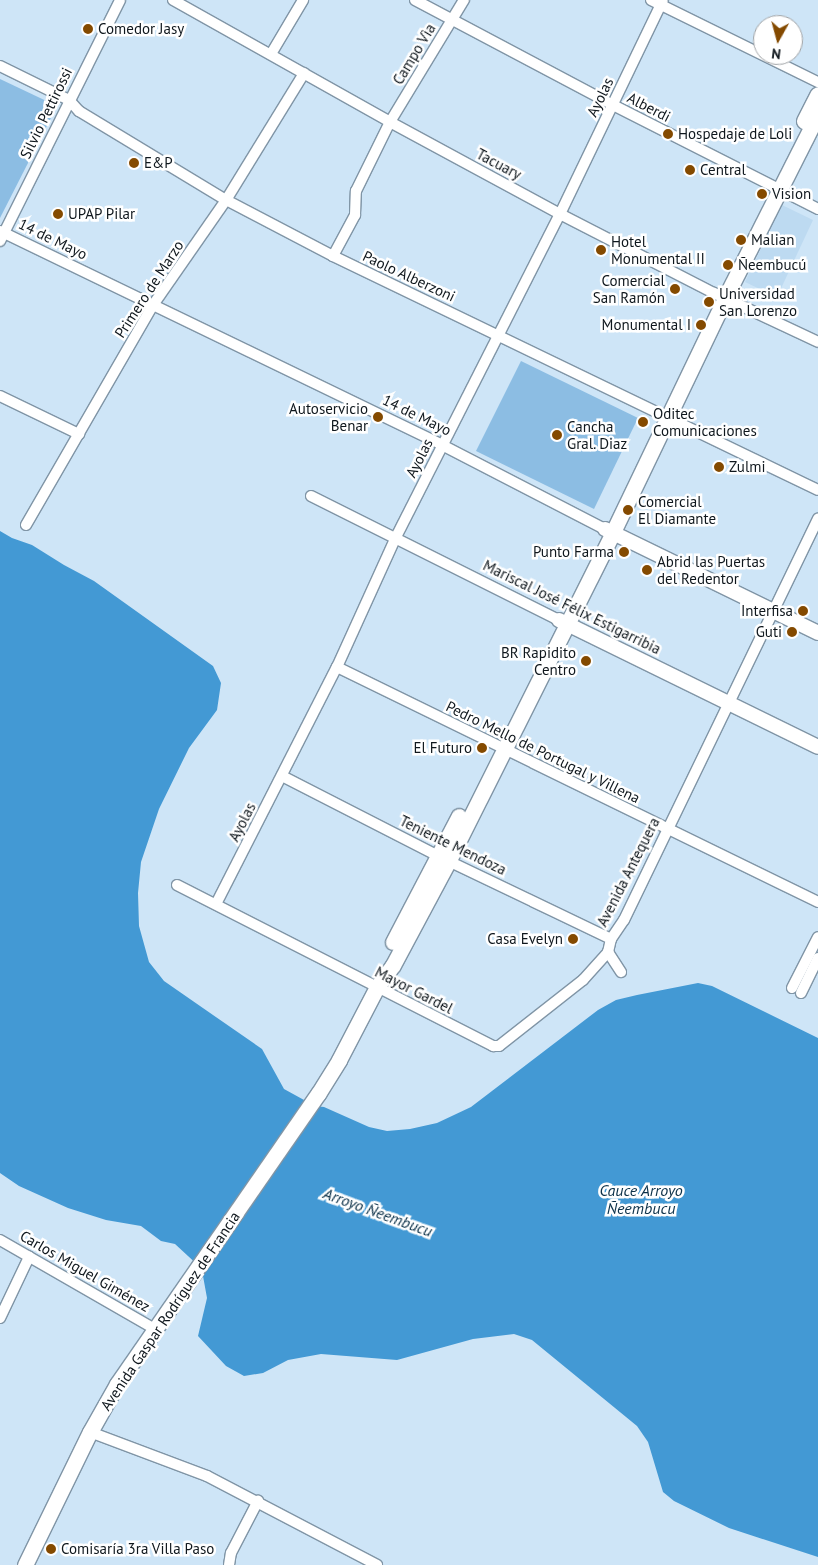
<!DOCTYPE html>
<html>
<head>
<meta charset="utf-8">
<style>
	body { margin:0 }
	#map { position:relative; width:818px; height:1565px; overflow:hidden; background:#cee5f7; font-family:"PT Sans",sans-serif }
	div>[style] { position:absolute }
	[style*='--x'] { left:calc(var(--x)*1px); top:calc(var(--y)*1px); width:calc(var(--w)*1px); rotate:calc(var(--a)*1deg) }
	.built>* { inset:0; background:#bddaf1 }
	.green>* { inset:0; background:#8cbde3 }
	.water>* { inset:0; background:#4399d4 }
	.roads { filter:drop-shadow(1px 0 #8095a6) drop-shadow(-1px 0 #8095a6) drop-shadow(0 1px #8095a6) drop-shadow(0 -1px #8095a6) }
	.minor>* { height:10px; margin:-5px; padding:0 5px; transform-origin:5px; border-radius:5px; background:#fff }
	.secondary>* { height:14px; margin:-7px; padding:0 7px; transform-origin:7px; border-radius:7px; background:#fff }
	.primary>* { height:15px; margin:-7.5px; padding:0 7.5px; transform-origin:7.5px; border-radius:7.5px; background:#fff }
	.dots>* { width:14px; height:14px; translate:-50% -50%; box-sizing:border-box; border:2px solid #fff; border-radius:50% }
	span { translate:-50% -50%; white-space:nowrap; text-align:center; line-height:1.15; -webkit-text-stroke:5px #fff; paint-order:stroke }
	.poi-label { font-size:15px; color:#0f171d }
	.left { translate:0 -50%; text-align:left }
	.right { translate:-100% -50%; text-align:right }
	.street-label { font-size:15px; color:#0f171d }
	.water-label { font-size:16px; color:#0c3149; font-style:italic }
	.north { position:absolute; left:753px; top:15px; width:50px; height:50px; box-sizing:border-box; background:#fff; border:1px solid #9fa2a5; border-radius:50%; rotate:187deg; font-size:14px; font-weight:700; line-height:20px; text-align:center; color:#0f171d }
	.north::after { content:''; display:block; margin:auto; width:18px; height:22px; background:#844a00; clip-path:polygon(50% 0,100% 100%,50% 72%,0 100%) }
</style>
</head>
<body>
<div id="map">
	<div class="built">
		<div style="clip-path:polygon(782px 205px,813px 220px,777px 297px,745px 282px)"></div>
	</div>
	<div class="green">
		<div style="clip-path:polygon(0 79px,57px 106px,0 218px)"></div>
		<div style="clip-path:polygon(521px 361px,638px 418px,594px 509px,476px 451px)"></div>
	</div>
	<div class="water">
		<div style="clip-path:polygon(0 531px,12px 538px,32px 545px,64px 565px,94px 581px,213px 666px,221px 683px,217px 710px,189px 748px,159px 809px,141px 862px,138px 893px,139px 926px,149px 962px,164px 981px,262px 1049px,284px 1089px,315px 1106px,324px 1107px,369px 1127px,387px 1131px,410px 1129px,437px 1123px,471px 1107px,598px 1010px,616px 1000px,637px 995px,698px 983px,712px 986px,818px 1038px,818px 1557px,729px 1528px,674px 1501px,663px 1492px,648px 1442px,637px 1426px,532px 1340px,514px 1334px,473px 1339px,397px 1360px,321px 1354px,288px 1360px,263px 1373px,244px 1376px,226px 1366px,198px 1336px,207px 1298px,203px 1276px,201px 1268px,175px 1244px,161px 1241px,141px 1226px,106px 1220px,68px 1208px,19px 1186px,0 1173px)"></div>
	</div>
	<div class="roads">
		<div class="minor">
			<div style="--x:173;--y:0;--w:249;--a:29.3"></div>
			<div style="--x:390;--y:122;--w:193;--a:28.4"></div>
			<div style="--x:560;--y:214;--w:173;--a:27.2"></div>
			<div style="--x:714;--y:293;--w:115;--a:25.2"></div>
			<div style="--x:415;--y:0;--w:224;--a:27.9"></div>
			<div style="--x:613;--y:105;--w:230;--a:26.9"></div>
			<div style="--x:651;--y:0;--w:186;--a:26.2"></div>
			<div style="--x:271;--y:54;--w:63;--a:-59.3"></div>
			<div style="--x:0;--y:66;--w:77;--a:26.2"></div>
			<div style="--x:69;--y:100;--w:15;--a:48"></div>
			<div style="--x:79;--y:111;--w:172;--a:31.2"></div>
			<div style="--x:226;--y:200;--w:121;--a:27.6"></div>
			<div style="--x:333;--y:256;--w:538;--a:25.76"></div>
			<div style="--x:0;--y:231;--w:491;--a:25.8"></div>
			<div style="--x:442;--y:445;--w:183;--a:27.3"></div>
			<div style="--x:0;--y:241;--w:269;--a:-63.5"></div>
			<div style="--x:333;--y:256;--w:47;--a:-61.8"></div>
			<div style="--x:355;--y:215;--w:24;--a:-88"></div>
			<div style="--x:356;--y:191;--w:77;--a:-63.8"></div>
			<div style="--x:390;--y:122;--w:143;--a:-58.8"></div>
			<div style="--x:0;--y:396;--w:88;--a:25.7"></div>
			<div style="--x:311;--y:496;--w:277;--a:26.6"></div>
			<div style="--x:26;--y:525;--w:254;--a:-60"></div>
			<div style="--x:153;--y:305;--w:128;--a:-55.2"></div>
			<div style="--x:226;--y:200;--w:149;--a:-58.4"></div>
			<div style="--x:337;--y:667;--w:535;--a:26.04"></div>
			<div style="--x:282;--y:776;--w:175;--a:27.1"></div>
			<div style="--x:438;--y:856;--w:192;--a:25.6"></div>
			<div style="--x:177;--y:885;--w:355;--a:27"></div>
			<div style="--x:493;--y:1046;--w:6;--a:0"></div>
			<div style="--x:499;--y:1046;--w:107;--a:-38.2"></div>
			<div style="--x:583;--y:980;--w:38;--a:-48"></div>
			<div style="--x:608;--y:952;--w:13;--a:-77"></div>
			<div style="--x:611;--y:939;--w:23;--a:-56"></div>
			<div style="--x:624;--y:920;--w:446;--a:-64.2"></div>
			<div style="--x:216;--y:904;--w:266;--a:-63"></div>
			<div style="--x:337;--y:667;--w:143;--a:-65.6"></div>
			<div style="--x:396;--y:537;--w:362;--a:-63.1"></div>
			<div style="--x:560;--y:214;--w:237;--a:-64.3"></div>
			<div style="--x:608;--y:952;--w:24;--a:57"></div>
			<div style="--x:792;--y:988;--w:57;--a:-63"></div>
			<div style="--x:801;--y:993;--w:39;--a:-64"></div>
			<div style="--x:0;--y:1240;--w:179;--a:29.9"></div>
			<div style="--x:0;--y:1318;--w:68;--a:-64.6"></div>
			<div style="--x:90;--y:1432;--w:125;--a:20.6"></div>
			<div style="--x:207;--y:1476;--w:192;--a:27.6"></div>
			<div style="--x:229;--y:1565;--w:12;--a:-81"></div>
			<div style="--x:231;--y:1553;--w:59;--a:-62.6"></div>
		</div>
		<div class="secondary">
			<div style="--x:605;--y:529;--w:237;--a:26"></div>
			<div style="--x:559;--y:620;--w:288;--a:26.1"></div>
		</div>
		<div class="primary">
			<div style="--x:804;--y:121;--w:30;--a:-63"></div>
			<div style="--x:393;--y:942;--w:142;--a:-62.4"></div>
			<div style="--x:25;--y:1565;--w:148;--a:-64"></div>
			<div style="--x:90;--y:1432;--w:55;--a:-60.6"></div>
			<div style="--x:117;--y:1384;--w:353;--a:-55.3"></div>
			<div style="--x:318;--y:1094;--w:40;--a:-58"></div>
			<div style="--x:339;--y:1060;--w:82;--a:-62.5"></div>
			<div style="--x:377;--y:987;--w:27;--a:-54"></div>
			<div style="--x:393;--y:965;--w:119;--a:-61.9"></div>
			<div style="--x:449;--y:860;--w:367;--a:-63.4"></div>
			<div style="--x:613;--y:532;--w:259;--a:-64.4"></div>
			<div style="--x:725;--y:298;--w:206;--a:-63.2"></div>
		</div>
	</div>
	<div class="dots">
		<div style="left:88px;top:29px;background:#844a00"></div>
		<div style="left:668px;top:134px;background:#844a00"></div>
		<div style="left:134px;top:163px;background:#844a00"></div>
		<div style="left:690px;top:170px;background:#844a00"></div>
		<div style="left:762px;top:194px;background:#844a00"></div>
		<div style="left:58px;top:214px;background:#844a00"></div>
		<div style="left:741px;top:240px;background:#844a00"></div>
		<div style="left:601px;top:250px;background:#844a00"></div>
		<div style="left:728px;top:265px;background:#844a00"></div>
		<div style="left:675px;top:289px;background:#844a00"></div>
		<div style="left:709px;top:302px;background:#844a00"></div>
		<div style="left:701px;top:325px;background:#844a00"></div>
		<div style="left:378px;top:417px;background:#844a00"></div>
		<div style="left:643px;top:422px;background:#844a00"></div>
		<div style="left:557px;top:435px;background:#844a00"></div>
		<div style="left:719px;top:467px;background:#844a00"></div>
		<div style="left:628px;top:510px;background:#844a00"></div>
		<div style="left:624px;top:552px;background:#844a00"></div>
		<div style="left:647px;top:570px;background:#844a00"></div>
		<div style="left:803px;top:611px;background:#844a00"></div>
		<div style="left:792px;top:632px;background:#844a00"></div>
		<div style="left:586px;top:661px;background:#844a00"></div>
		<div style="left:482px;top:748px;background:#844a00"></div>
		<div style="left:573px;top:939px;background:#844a00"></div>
		<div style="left:51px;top:1549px;background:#844a00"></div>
	</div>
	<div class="poi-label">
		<span class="left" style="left:98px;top:29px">Comedor Jasy</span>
		<span class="left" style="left:678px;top:134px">Hospedaje de Loli</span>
		<span class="left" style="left:144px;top:163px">E&amp;P</span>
		<span class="left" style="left:700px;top:170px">Central</span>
		<span class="left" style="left:772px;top:194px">Vision</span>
		<span class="left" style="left:68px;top:214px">UPAP Pilar</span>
		<span class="left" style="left:751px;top:240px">Malian</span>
		<span class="left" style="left:611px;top:250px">Hotel<br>Monumental II</span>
		<span class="left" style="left:738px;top:265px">Ñeembucú</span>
		<span class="right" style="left:665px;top:289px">Comercial<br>San Ramón</span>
		<span class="left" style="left:719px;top:302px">Universidad<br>San Lorenzo</span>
		<span class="right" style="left:691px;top:325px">Monumental I</span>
		<span class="right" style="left:368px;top:417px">Autoservicio<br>Benar</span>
		<span class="left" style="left:653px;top:422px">Oditec<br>Comunicaciones</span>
		<span class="left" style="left:567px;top:435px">Cancha<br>Gral. Diaz</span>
		<span class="left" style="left:729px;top:467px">Zulmi</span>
		<span class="left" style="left:638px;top:510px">Comercial<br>El Diamante</span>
		<span class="right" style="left:614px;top:552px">Punto Farma</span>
		<span class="left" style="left:657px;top:570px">Abrid las Puertas<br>del Redentor</span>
		<span class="right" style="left:793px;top:611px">Interfisa</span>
		<span class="right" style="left:782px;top:632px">Guti</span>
		<span class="right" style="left:576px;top:661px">BR Rapidito<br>Centro</span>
		<span class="right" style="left:472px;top:748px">El Futuro</span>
		<span class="right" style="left:563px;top:939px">Casa Evelyn</span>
		<span class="left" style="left:61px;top:1549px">Comisaría 3ra Villa Paso</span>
	</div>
	<div class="street-label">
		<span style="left:414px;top:54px;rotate:-59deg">Campo Vìa</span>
		<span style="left:600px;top:97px;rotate:-64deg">Ayolas</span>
		<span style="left:649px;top:107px;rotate:27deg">Alberdi</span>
		<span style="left:46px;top:113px;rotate:-64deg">Silvio Pettirossi</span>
		<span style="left:499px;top:164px;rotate:28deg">Tacuary</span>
		<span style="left:53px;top:239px;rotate:26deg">14 de Mayo</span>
		<span style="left:409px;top:276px;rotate:25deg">Paolo Alberzoni</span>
		<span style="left:149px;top:289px;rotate:-57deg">Primero de Marzo</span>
		<span style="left:417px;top:415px;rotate:26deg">14 de Mayo</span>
		<span style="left:419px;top:458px;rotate:-63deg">Ayolas</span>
		<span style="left:572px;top:607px;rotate:26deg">Mariscal José Félix Estigarribia</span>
		<span style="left:543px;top:752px;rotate:26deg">Pedro Mello de Portugal y Villena</span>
		<span style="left:242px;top:822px;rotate:-63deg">Ayolas</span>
		<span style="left:453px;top:845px;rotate:26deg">Teniente Mendoza</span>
		<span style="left:628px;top:872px;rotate:-63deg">Avenida Antequera</span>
		<span style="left:414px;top:990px;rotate:27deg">Mayor Gardel</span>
		<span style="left:85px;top:1271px;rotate:30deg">Carlos Miguel Giménez</span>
		<span style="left:170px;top:1311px;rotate:-56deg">Avenida Gaspar Rodríguez de Francia</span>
	</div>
	<div class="water-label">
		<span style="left:641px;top:1199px">Cauce Arroyo<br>Ñeembucu</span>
		<span style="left:378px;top:1212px;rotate:20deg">Arroyo Ñeembucu</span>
	</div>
	<div class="north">N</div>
</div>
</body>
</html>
